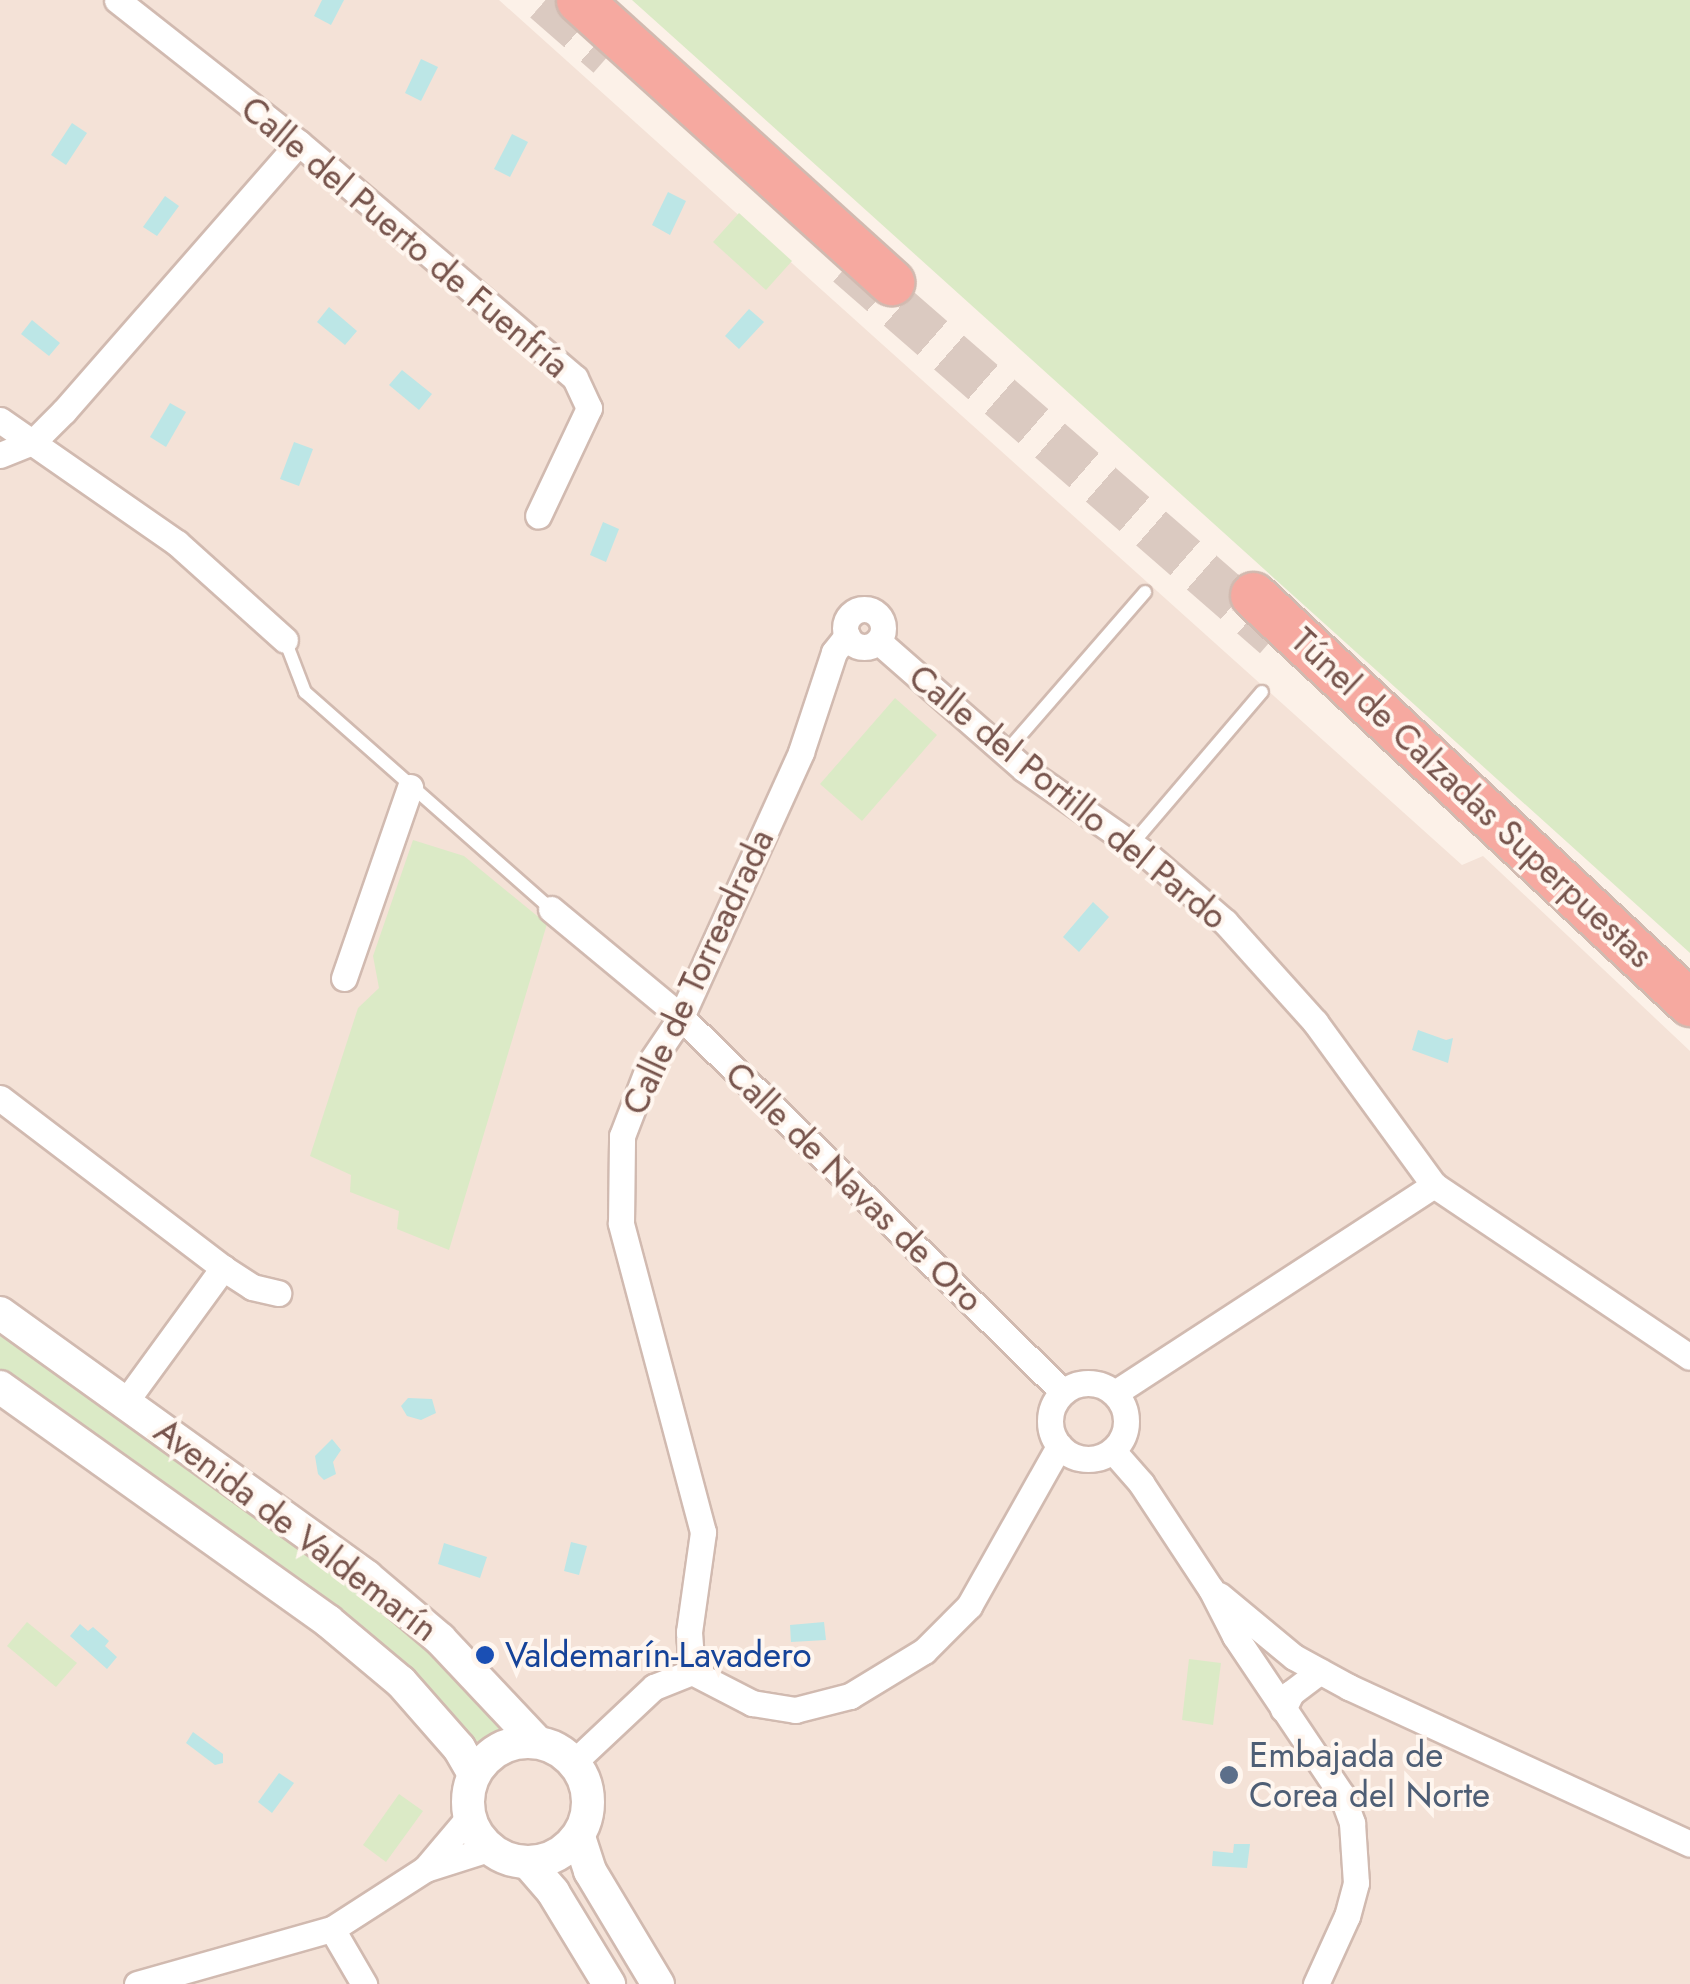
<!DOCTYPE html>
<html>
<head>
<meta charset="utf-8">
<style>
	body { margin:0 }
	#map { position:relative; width:1690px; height:1984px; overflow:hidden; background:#fcf1e8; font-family:Jost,sans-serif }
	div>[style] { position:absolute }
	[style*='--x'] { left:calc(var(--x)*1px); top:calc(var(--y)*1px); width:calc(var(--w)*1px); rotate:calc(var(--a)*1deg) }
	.residential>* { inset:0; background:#f4e2d7 }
	.green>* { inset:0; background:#dbeac6 }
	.water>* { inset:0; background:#bce6e6 }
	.motorway-tunnel>* { height:45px; margin-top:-22.5px; transform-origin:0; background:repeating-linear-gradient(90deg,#dbcac1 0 45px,transparent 0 67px) }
	.roads { filter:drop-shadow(2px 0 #d1bab0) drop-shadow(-2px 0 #d1bab0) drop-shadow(0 2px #d1bab0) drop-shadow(0 -2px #d1bab0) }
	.service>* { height:12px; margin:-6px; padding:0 6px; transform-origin:6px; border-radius:6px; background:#fff }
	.minor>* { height:25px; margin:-12.5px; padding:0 12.5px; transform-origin:12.5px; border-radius:12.5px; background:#fff }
	.minor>.ring { margin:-12.5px; padding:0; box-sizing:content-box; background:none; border:25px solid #fff; border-radius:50% }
	.tertiary>* { height:32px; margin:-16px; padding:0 16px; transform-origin:16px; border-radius:16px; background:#fff }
	.tertiary>.ring { margin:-16px; padding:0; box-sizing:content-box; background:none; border:32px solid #fff; border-radius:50% }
	.motorway>* { height:45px; margin:-22.5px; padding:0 22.5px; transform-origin:22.5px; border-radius:22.5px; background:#f6a9a0 }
	.dots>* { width:28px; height:28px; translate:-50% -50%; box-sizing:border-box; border:5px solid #fff6ef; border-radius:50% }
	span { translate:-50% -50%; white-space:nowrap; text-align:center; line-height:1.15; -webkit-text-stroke:8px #fff6ef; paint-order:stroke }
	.street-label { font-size:35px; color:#77544c }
	.transit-label { font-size:35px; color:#164399 }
	.left { translate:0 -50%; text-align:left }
	.service-label { font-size:35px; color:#4e5e75 }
</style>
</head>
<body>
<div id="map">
	<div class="residential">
		<div style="clip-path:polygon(0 0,499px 0,1462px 865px,1483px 856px,1690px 1051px,1690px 1984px,0 1984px)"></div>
	</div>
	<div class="green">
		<div style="clip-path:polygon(632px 0,1690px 0,1690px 953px,828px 176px)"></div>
		<div style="clip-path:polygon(739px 213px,792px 261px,766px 290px,713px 242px)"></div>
		<div style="clip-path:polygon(895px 698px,937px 735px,862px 821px,820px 784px)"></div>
		<div style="clip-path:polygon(413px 840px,464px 856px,547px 924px,449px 1250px,397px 1229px,399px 1211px,350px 1192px,351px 1175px,310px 1156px,358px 1008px,379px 988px,373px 956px)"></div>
		<div style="clip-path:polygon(0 1336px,35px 1355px,353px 1586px,423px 1645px,506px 1734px,484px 1752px,447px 1710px,335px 1610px,0 1370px)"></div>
		<div style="clip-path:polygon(27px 1622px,77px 1663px,56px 1687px,7px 1646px)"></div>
		<div style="clip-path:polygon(1189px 1659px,1221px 1663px,1213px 1725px,1182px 1720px)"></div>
		<div style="clip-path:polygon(399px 1794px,423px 1811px,386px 1862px,363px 1845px)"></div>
	</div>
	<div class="water">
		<div style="clip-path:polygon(322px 0,344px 0,331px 25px,314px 16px)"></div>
		<div style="clip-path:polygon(421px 59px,438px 67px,421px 101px,405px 93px)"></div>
		<div style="clip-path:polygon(72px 123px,87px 133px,66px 165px,51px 155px)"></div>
		<div style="clip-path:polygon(512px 134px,528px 142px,510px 177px,494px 169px)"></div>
		<div style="clip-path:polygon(668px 192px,686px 201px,670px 235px,652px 225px)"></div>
		<div style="clip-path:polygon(165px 196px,179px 206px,157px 236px,143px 227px)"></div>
		<div style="clip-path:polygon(329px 307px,357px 331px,345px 345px,317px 322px)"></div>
		<div style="clip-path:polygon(749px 309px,764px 322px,739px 349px,725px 336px)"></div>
		<div style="clip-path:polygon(32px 320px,60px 343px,49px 356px,21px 334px)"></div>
		<div style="clip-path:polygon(402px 370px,432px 394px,419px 410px,389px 385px)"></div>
		<div style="clip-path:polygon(170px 403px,186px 412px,166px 447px,150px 437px)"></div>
		<div style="clip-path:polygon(294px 442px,313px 449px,299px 486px,280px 479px)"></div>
		<div style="clip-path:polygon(603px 522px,619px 529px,606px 562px,590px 555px)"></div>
		<div style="clip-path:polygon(1093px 902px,1109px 917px,1079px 952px,1063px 937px)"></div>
		<div style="clip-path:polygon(1418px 1030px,1446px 1040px,1453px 1038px,1448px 1063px,1412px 1050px)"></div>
		<div style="clip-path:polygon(408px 1398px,432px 1399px,436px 1413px,421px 1420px,407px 1416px,401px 1406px)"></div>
		<div style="clip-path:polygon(332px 1439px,341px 1450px,333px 1462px,336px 1474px,324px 1480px,318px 1474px,315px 1456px)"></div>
		<div style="clip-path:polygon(571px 1542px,587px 1546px,579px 1575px,564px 1571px)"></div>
		<div style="clip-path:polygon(444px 1543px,487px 1557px,480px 1578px,438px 1564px)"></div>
		<div style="clip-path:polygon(824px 1622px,826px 1640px,791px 1642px,790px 1625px)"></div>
		<div style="clip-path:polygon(80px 1624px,88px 1631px,93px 1627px,109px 1641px,105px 1646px,117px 1657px,107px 1669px,70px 1636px)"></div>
		<div style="clip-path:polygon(193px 1732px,223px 1754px,223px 1763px,215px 1765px,186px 1743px)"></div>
		<div style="clip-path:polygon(279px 1773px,294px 1783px,272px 1813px,258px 1802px)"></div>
		<div style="clip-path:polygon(1234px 1844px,1250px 1844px,1247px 1868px,1212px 1866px,1213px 1851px,1233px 1853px)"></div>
	</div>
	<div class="motorway-tunnel">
		<div style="--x:545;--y:0;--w:84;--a:41.1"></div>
		<div style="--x:848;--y:264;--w:566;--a:41.06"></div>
	</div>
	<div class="roads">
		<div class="service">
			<div style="--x:285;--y:640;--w:56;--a:69"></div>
			<div style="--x:305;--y:692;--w:328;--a:41.4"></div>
			<div style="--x:1006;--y:752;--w:212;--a:-49"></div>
			<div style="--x:1132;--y:844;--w:200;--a:-49.5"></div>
		</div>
		<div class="minor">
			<div style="--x:117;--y:0;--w:231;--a:38.2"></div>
			<div style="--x:299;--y:143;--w:362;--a:40.4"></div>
			<div style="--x:575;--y:378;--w:33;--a:65"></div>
			<div style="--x:589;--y:408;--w:119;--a:115.3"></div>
			<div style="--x:0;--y:420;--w:216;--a:34.8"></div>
			<div style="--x:177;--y:543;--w:145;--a:41.9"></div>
			<div style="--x:0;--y:455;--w:35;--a:-22"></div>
			<div style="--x:33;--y:442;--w:44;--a:-45"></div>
			<div style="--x:64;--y:411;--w:356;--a:-48.8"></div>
			<div class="ring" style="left:845px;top:609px;width:13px;height:13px"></div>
			<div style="--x:878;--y:641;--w:194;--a:41.2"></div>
			<div style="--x:1024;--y:769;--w:149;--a:34.9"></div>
			<div style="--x:1146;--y:854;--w:104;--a:40.7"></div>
			<div style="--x:1225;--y:922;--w:135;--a:48"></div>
			<div style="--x:1315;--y:1022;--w:202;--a:53.9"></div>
			<div style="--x:1434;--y:1185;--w:308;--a:33.9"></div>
			<div style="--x:551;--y:909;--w:169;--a:39.7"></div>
			<div style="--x:681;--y:1017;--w:535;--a:44.47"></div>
			<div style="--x:344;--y:978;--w:202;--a:-70.9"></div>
			<div style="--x:0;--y:1098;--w:280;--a:37.3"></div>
			<div style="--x:223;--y:1268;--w:35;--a:33"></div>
			<div style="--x:252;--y:1287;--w:27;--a:13"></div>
			<div class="ring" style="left:1050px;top:1383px;width:51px;height:51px"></div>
			<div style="--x:1115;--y:1393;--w:381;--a:-33.1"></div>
			<div style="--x:126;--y:1401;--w:165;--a:-53.9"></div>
			<div style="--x:1113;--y:1451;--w:43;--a:48.8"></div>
			<div style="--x:1141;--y:1483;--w:127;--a:56.6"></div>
			<div style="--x:1211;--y:1589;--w:53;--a:62.9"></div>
			<div style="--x:1235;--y:1636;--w:192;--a:56.1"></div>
			<div style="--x:1342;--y:1795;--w:30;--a:70"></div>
			<div style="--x:1352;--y:1823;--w:60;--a:86.2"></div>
			<div style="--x:1356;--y:1883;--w:34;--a:105"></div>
			<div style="--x:1347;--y:1916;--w:75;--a:114.5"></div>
			<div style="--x:1219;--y:1595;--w:97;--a:39.6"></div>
			<div style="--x:1294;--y:1657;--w:63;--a:28.6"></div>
			<div style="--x:1349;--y:1687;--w:375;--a:24.7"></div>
			<div style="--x:692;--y:1672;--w:40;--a:-94.3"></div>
			<div style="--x:689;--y:1632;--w:101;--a:-82"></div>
			<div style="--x:703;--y:1532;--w:320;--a:-104.9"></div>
			<div style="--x:621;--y:1223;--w:87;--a:-89.3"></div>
			<div style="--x:622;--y:1136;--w:78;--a:-69"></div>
			<div style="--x:650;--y:1063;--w:55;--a:-56"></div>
			<div style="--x:681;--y:1017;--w:291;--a:-65.6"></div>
			<div style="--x:801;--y:752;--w:105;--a:-71.7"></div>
			<div style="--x:834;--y:652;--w:21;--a:-51"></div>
			<div style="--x:1283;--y:1709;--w:18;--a:-63"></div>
			<div style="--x:1291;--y:1693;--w:36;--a:-37"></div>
			<div style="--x:574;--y:1762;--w:110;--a:-43.2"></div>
			<div style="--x:654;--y:1687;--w:41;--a:-21.5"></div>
			<div style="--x:692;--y:1672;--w:68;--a:27.3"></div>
			<div style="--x:752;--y:1703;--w:44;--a:9.2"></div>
			<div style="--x:795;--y:1710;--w:57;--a:-14.3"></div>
			<div style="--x:850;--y:1696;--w:87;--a:-31.3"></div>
			<div style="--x:924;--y:1651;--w:64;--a:-45"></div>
			<div style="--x:969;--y:1606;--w:184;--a:-60.6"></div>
			<div style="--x:425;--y:1869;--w:68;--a:-49.8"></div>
			<div style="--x:332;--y:1929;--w:64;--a:59.8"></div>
			<div style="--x:137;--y:1984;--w:203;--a:-15.8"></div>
			<div style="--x:332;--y:1929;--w:111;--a:-32.8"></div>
			<div style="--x:425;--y:1869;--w:66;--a:-17.6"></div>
		</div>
		<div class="tertiary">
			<div style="--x:0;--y:1313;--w:452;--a:35.7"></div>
			<div style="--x:367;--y:1577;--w:96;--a:40.3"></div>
			<div style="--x:440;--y:1639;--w:141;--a:46.7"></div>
			<div style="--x:0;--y:1387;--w:403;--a:35.5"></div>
			<div style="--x:328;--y:1621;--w:95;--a:39.9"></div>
			<div style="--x:401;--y:1682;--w:88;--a:48.7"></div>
			<div style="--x:459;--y:1748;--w:30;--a:60"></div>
			<div class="ring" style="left:468px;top:1742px;width:88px;height:88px"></div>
			<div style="--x:579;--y:1837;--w:36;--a:72"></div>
			<div style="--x:590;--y:1871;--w:132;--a:59"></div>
			<div style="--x:529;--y:1864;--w:37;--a:49"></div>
			<div style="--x:553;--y:1892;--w:108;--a:58.7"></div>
		</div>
		<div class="motorway">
			<div style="--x:579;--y:0;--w:421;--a:42.1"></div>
			<div style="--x:1253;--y:595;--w:598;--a:43.03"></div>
		</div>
	</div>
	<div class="dots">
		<div style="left:485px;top:1655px;background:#1a4fb4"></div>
		<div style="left:1229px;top:1775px;background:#5c6f8a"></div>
	</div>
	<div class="street-label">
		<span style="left:405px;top:237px;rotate:40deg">Calle del Puerto de Fuenfría</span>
		<span style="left:1068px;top:797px;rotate:39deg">Calle del Portillo del Pardo</span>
		<span style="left:1472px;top:798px;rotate:43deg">Túnel de Calzadas Superpuestas</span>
		<span style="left:698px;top:972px;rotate:-65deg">Calle de Torreadrada</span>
		<span style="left:854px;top:1187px;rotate:44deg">Calle de Navas de Oro</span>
		<span style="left:296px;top:1530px;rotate:37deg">Avenida de Valdemarín</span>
	</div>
	<div class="transit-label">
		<span class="left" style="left:505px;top:1655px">Valdemarín-Lavadero</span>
	</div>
	<div class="service-label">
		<span class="left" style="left:1249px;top:1775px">Embajada de<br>Corea del Norte</span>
	</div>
</div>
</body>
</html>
